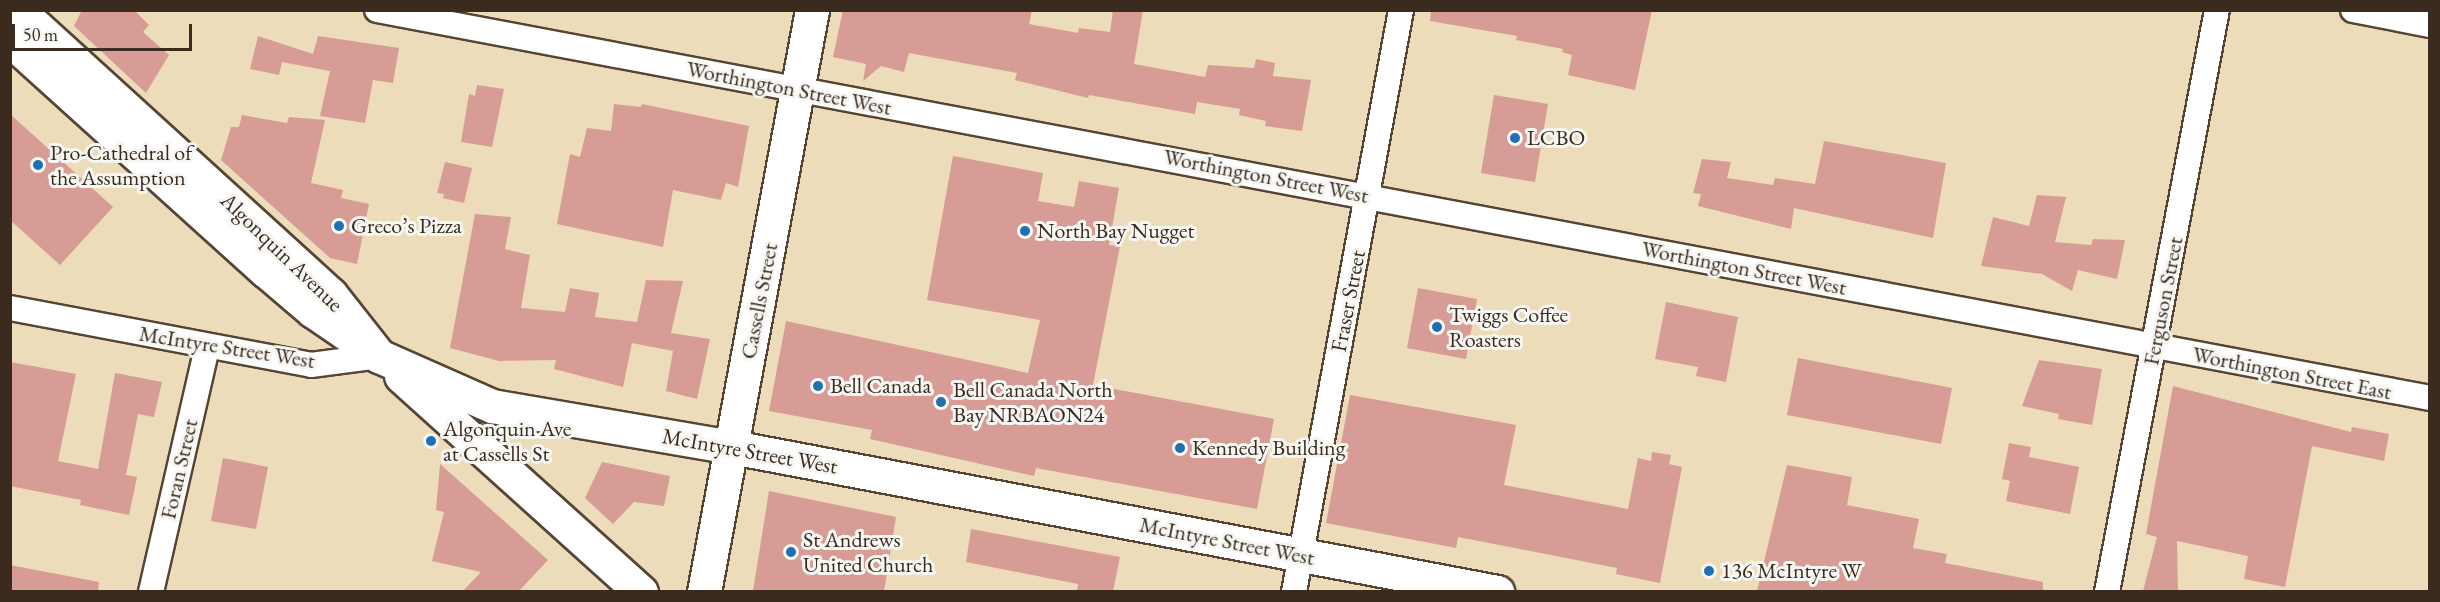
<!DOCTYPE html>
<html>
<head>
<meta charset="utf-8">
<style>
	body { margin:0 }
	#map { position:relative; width:2440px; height:602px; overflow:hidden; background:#eddcb9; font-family:"EB Garamond",serif }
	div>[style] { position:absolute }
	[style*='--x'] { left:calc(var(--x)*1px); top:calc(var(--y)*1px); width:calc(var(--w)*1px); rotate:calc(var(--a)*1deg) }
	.building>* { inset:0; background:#d69c95 }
	.roads { filter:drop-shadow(2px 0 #564535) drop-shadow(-2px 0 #564535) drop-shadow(0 2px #564535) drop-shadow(0 -2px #564535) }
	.minor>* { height:24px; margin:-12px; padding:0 12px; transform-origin:12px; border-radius:12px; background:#fff }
	.secondary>* { height:33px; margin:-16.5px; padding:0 16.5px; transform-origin:16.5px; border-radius:16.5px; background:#fff }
	.dots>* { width:16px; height:16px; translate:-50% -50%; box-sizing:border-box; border:3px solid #f6f6f2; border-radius:50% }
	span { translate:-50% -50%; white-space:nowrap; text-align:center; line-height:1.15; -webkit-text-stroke:6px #f6f6f2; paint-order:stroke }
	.street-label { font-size:22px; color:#3b2a1e }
	.poi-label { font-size:22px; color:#3b2a1e }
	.left { translate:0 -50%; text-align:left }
	.frame { position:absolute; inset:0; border:12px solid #3b2a1e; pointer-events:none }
	.scale { position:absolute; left:12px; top:24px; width:180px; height:27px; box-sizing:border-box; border:3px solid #3b2a1e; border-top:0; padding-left:8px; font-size:18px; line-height:21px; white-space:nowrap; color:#3b2a1e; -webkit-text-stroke:4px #f6f6f2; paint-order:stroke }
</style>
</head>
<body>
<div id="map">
	<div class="building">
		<div style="clip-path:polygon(82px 10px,134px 10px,149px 25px,143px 32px,169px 55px,146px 93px,74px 26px)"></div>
		<div style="clip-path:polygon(843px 10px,1032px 10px,1029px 24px,1078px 33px,1079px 28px,1110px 32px,1113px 10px,1143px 10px,1134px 64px,1205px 77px,1208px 65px,1254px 68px,1256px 59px,1275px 63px,1273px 76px,1311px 80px,1302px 131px,1265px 126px,1266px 121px,1239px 115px,1240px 109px,1197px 102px,1195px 114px,1089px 95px,1088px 98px,1015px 80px,1017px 73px,909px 53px,904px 72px,881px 66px,863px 81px,866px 64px,833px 57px)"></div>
		<div style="clip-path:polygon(1431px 10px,1652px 10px,1635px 90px,1568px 75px,1572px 55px,1562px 52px,1563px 49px,1516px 40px,1517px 36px,1430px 21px)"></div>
		<div style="clip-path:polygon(258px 36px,313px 54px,318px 36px,399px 48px,393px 83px,373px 80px,365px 123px,320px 116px,330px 71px,282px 62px,279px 75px,250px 69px)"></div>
		<div style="clip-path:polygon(477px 85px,504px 89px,492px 147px,461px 142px,469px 94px,475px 96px)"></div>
		<div style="clip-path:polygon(1494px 95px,1548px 104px,1535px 182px,1481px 173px)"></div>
		<div style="clip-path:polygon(614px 104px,641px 107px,642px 104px,749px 126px,738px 187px,726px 183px,721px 200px,673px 190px,663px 247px,557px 224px,570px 154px,580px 157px,587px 128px,611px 131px)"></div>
		<div style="clip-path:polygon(10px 114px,113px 207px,60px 265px,10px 220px)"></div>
		<div style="clip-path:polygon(242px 115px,287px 123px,289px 117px,325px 120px,311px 183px,343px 190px,341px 198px,369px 204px,357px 264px,330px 258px,221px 160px,231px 127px,239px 127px)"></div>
		<div style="clip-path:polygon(1824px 141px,1946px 163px,1933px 238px,1794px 208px,1791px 229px,1698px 206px,1701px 194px,1693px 193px,1702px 159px,1731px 162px,1727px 178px,1773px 185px,1775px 178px,1815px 184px)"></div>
		<div style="clip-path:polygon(953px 156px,1043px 173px,1038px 201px,1074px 207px,1079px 181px,1119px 188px,1109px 245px,1120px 246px,1093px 385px,1274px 419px,1257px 509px,1036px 468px,1034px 476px,870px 439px,872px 430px,769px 411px,786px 321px,1028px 373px,1040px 320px,927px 300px)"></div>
		<div style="clip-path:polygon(445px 162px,472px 168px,464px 203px,443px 198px,444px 194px,437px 193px)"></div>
		<div style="clip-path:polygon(2037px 195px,2066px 197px,2055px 242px,2091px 245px,2093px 239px,2125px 240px,2117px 279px,2078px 270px,2072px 291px,2042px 274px,1981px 266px,1993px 217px,2029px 226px)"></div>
		<div style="clip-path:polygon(475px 214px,511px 217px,505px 249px,530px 255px,521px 308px,565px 312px,570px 288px,599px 293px,595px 317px,637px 322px,646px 280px,683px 281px,671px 333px,710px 339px,697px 399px,666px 391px,673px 351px,632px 343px,623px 387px,554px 369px,556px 360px,499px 361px,450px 348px)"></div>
		<div style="clip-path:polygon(1418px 288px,1477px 299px,1466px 359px,1407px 348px)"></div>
		<div style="clip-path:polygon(1666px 302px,1738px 317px,1726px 382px,1696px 376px,1698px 367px,1655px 359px)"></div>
		<div style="clip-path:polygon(1798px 358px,1952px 388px,1941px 444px,1787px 415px)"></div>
		<div style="clip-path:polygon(2039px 360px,2102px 369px,2092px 425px,2058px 419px,2059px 414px,2022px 406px)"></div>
		<div style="clip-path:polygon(10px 362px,76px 374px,58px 461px,98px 469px,115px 373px,162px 382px,154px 417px,138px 414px,126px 475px,137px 477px,129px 515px,80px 505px,81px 500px,10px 486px)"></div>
		<div style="clip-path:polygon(2173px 386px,2351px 432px,2352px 427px,2389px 434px,2384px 461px,2312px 446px,2285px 587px,2244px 579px,2248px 556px,2177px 541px,2178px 591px,2143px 591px,2157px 537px,2146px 534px)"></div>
		<div style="clip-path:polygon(1350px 395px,1516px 425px,1504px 485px,1628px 509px,1638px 458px,1651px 461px,1652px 452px,1671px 455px,1669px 464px,1682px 467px,1660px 583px,1616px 574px,1617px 568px,1458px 537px,1456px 548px,1326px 523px)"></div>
		<div style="clip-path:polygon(2009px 443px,2031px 447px,2029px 457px,2079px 467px,2070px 514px,2006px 501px,2010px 481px,2002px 479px)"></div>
		<div style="clip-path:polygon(223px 458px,268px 467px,256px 529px,211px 521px)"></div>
		<div style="clip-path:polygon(602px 462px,670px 476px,664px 506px,634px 502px,613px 524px,585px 498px)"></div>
		<div style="clip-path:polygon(440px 464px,548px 560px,519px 591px,463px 591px,481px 572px,432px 561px,444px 512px,436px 510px)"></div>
		<div style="clip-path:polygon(1787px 465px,1852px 477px,1847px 505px,1919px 519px,1913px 548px,1947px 554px,1945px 563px,2043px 582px,2043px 591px,1757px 591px)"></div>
		<div style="clip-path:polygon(769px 491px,896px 517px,884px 591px,753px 591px)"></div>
		<div style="clip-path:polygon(971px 529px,1120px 557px,1113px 591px,1077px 591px,1078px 584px,966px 562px)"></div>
		<div style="clip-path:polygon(10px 565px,99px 582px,98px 591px,10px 591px)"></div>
	</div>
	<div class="roads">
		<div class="minor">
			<div style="--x:377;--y:10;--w:2089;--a:10.7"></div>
			<div style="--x:2353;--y:10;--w:78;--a:11"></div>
			<div style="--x:10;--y:308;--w:306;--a:10.7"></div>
			<div style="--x:311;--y:365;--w:69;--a:-7.5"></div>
			<div style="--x:151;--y:592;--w:251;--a:-77.1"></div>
			<div style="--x:1294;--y:592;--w:592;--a:-79.58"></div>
			<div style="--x:2107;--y:592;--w:592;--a:-79.3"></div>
		</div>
		<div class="secondary">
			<div style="--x:18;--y:10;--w:423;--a:42.3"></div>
			<div style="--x:331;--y:295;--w:78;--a:51.8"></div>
			<div style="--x:379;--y:356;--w:124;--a:23.9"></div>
			<div style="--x:492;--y:406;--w:243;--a:9.7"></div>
			<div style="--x:732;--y:447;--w:779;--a:10.73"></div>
			<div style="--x:10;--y:40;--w:345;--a:42.1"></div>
			<div style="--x:266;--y:271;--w:62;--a:40.4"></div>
			<div style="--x:313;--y:311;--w:50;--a:34.3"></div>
			<div style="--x:401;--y:376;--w:323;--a:42"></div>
			<div style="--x:704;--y:592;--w:592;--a:-79.49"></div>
		</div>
	</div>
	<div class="dots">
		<div style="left:1515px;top:138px;background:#1f6fb2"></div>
		<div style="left:38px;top:165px;background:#1f6fb2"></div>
		<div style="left:339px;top:226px;background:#1f6fb2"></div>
		<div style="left:1025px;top:231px;background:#1f6fb2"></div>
		<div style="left:1437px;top:327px;background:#1f6fb2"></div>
		<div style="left:818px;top:386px;background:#1f6fb2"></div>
		<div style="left:941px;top:402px;background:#1f6fb2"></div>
		<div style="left:431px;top:441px;background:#1f6fb2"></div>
		<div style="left:1180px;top:448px;background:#1f6fb2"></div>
		<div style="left:791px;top:552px;background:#1f6fb2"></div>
		<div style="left:1709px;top:571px;background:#1f6fb2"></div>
	</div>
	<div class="street-label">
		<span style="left:789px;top:88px;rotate:11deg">Worthington Street West</span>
		<span style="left:1266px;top:176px;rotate:11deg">Worthington Street West</span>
		<span style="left:282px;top:252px;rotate:44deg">Algonquin Avenue</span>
		<span style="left:1744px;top:268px;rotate:11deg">Worthington Street West</span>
		<span style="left:759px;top:301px;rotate:-79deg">Cassells Street</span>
		<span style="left:1348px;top:301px;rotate:-79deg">Fraser Street</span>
		<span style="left:2163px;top:301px;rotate:-79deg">Ferguson Street</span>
		<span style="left:227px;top:347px;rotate:9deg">McIntyre Street West</span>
		<span style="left:2292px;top:373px;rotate:11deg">Worthington Street East</span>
		<span style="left:750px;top:451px;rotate:10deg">McIntyre Street West</span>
		<span style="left:179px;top:469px;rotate:-77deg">Foran Street</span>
		<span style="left:1227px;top:541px;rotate:11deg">McIntyre Street West</span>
	</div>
	<div class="poi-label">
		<span class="left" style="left:1527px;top:138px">LCBO</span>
		<span class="left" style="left:50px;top:165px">Pro-Cathedral of<br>the Assumption</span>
		<span class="left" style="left:351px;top:226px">Greco’s Pizza</span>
		<span class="left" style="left:1037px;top:231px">North Bay Nugget</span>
		<span class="left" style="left:1449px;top:327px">Twiggs Coffee<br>Roasters</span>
		<span class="left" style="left:830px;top:386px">Bell Canada</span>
		<span class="left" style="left:953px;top:402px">Bell Canada North<br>Bay NRBAON24</span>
		<span class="left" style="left:443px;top:441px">Algonquin Ave<br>at Cassells St</span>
		<span class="left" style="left:1192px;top:448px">Kennedy Building</span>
		<span class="left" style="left:803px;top:552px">St Andrews<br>United Church</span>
		<span class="left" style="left:1721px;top:571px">136 McIntyre W</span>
	</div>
	<div class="frame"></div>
	<div class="scale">50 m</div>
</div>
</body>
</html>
